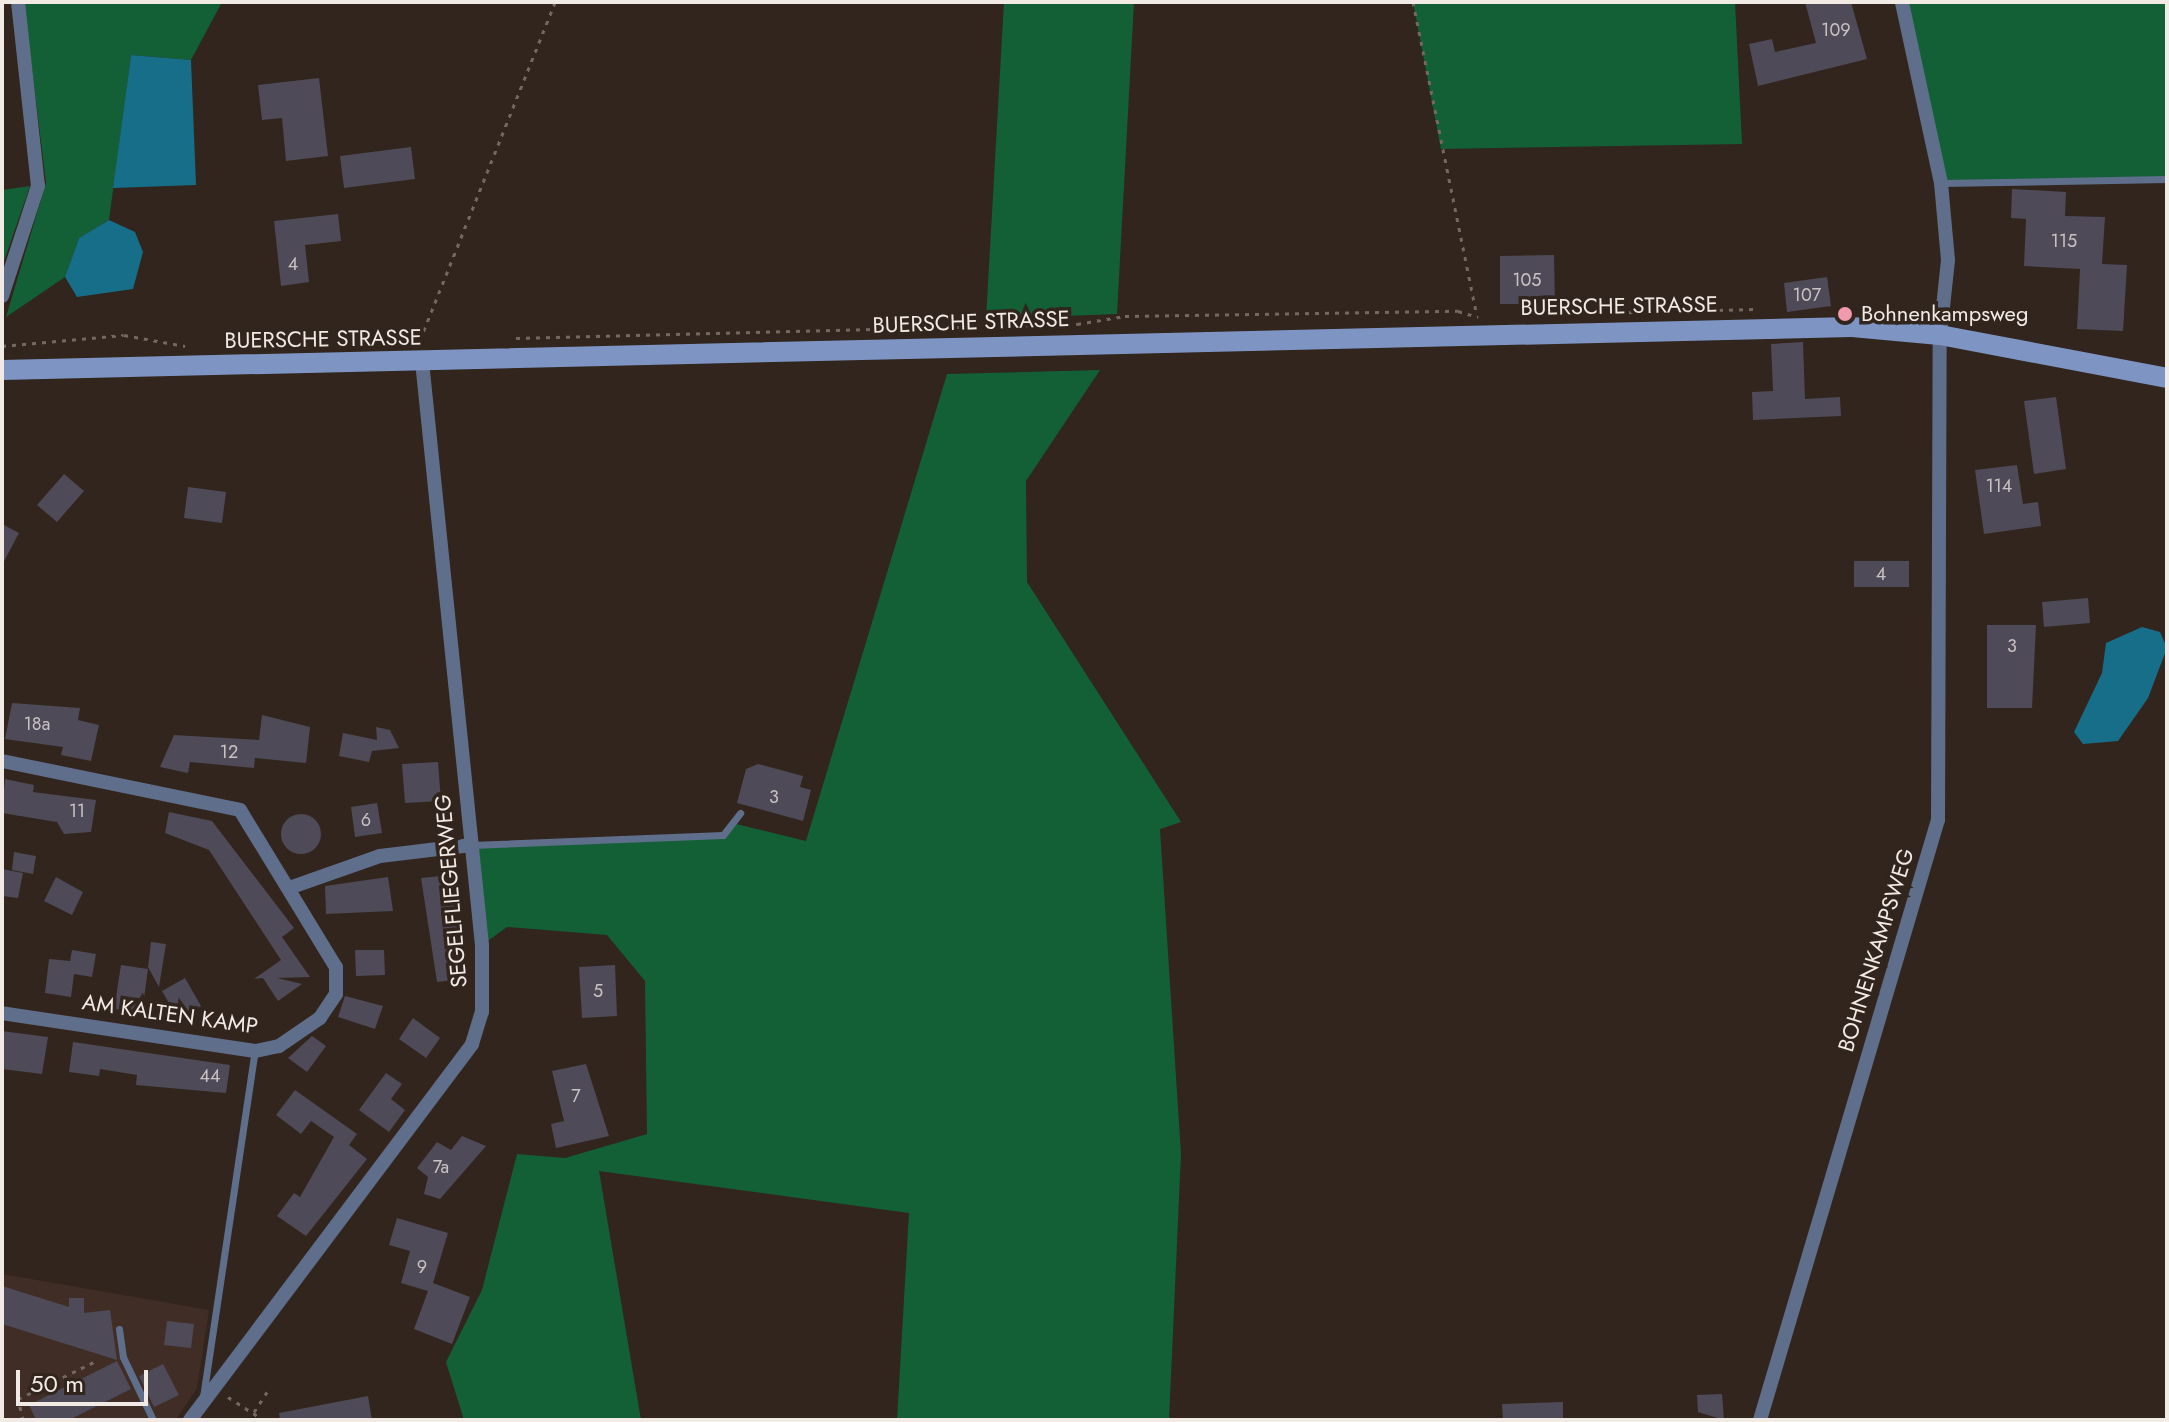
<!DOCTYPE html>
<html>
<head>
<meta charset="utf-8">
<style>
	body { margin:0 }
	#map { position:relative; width:2169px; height:1422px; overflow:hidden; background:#31251d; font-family:Jost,sans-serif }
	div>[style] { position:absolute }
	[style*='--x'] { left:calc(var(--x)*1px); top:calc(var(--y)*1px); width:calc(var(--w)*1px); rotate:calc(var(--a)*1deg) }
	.education>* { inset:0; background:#402e26 }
	.green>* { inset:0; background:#136036 }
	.water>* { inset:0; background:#176e89 }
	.building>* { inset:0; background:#4e4a57 }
	.round { border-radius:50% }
	.path>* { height:3px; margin-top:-1.5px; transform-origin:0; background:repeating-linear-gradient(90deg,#746962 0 4px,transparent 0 10px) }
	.lane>* { height:7px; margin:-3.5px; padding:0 3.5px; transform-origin:3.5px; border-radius:3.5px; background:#5f6e8b }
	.street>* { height:14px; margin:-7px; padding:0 7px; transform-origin:7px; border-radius:7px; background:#5f6e8b }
	.secondary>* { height:20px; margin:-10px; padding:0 10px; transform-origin:10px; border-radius:10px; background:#7e95c4 }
	.dots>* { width:22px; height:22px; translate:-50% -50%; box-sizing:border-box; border:4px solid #31251d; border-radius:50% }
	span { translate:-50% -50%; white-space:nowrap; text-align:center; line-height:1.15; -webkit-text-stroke:7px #31251d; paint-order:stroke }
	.number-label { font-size:18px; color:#c9c2c2 }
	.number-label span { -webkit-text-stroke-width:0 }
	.street-label { font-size:22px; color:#f2eae5 }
	.poi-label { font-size:22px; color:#f2eae5 }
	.left { translate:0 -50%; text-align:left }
	.frame { position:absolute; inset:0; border:4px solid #f2eae5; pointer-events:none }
	.scale { position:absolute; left:16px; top:1370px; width:132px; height:36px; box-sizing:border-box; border:4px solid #f2eae5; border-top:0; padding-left:10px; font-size:24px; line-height:28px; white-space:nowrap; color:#f2eae5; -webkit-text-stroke:6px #31251d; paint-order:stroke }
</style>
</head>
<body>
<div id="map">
	<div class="education">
		<div style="clip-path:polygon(2px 1274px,209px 1310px,197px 1388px,177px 1418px,2px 1420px)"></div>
	</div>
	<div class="green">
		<div style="clip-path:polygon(24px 2px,222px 2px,191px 60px,131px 55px,109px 220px,79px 238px,65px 277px,6px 317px,46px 183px)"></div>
		<div style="clip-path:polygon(1004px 2px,1134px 2px,1117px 314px,986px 319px)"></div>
		<div style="clip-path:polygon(1413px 2px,1735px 2px,1742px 144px,1441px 149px)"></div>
		<div style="clip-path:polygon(1902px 2px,2167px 2px,2167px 179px,1941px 183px)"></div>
		<div style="clip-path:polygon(30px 186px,2px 267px,2px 190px)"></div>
		<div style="clip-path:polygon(1100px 370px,1026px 481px,1027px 582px,1181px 822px,1160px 829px,1181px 1154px,1169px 1420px,897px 1420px,909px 1213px,599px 1171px,641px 1420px,464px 1420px,446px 1362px,482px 1290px,517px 1154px,565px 1158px,647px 1134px,645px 981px,607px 935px,507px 927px,482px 945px,471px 845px,723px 835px,732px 823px,806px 841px,947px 374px)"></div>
	</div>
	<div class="water">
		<div style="clip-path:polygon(131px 55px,191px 60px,196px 185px,113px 188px)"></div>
		<div style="clip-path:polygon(109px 220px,135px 232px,143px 252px,133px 289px,77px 297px,65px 277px,79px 238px)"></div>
		<div style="clip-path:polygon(2142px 627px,2160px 632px,2167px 648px,2148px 698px,2118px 741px,2083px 744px,2074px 732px,2102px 673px,2106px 643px)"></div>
	</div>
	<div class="building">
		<div style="clip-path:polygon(1805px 2px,1851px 2px,1867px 59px,1758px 86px,1749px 44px,1772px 39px,1775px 52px,1816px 43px)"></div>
		<div style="clip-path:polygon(319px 78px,328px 156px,286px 161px,282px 118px,262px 120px,258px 85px)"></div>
		<div style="clip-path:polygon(411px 147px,415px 179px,344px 188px,340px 156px)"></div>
		<div style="clip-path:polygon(2012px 189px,2066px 192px,2065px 216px,2105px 217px,2102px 264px,2127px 265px,2123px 331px,2077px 329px,2080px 269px,2024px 266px,2026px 219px,2011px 218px)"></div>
		<div style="clip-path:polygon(338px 214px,341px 241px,305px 245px,309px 282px,281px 286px,274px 221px)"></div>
		<div style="clip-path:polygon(1554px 255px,1555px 304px,1500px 304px,1500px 256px)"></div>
		<div style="clip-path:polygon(1827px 277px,1831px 306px,1787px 312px,1784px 283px)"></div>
		<div style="clip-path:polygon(1803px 342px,1805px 399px,1840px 397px,1841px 416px,1753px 420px,1752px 392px,1773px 391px,1771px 344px)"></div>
		<div style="clip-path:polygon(2056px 397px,2066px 469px,2034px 474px,2024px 401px)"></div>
		<div style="clip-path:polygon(2017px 465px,2023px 504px,2038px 502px,2041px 526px,1984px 534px,1975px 470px)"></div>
		<div style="clip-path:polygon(64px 474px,84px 491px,57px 522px,37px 505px)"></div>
		<div style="clip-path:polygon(188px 487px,226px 492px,222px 523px,184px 518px)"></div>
		<div style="clip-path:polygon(2px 524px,19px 533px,2px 565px)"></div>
		<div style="clip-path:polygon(1854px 561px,1909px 561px,1909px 587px,1854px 587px)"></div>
		<div style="clip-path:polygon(2088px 598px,2090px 623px,2044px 627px,2042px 602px)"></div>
		<div style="clip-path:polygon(1987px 625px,2036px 625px,2032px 708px,1987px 708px)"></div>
		<div style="clip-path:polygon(12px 703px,80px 708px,78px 720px,99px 725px,91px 761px,61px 755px,63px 747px,5px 739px)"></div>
		<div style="clip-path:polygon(262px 715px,310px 727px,306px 763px,255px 758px,254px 768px,190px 762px,188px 773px,160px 767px,174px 735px,259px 740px)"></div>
		<div style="clip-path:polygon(376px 727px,390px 730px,399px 748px,372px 751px,369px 762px,339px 756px,343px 733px,377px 740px)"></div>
		<div style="clip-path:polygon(438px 762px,441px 801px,405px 803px,402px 764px)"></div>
		<div style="clip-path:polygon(758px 764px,803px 776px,800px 787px,811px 790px,803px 821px,737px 803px,746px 769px)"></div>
		<div style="clip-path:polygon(5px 779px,34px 785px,33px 792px,96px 800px,91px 832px,64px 834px,57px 822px,2px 813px)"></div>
		<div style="clip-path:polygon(377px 803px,382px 833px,355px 837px,351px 807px)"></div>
		<div style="clip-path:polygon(169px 812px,212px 821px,294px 928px,282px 937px,310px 977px,277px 978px,302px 984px,278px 1001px,263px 978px,254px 979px,281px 960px,209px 850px,165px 833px)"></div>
		<div class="round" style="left:281px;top:814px;width:40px;height:40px"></div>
		<div style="clip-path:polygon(14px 852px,36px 856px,33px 874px,12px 870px)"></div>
		<div style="clip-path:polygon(2px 869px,23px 873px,18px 898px,2px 896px)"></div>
		<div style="clip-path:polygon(451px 875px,464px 979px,437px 982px,421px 878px)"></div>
		<div style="clip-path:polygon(56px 877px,83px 892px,72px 915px,44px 901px)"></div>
		<div style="clip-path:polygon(388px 877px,393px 911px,326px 914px,325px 886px)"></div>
		<div style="clip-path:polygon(151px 942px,166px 944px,159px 987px,148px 967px)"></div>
		<div style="clip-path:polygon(72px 950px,96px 954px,92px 977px,74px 974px,71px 997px,45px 993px,49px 959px,70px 961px)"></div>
		<div style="clip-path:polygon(355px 950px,384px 950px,385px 975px,356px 976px)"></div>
		<div style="clip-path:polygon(121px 965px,148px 969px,142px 1013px,114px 1009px)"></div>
		<div style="clip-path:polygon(615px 965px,617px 1016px,582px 1018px,579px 967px)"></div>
		<div style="clip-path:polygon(185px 978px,201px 1006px,178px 1019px,162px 991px)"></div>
		<div style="clip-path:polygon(345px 996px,383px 1006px,375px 1029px,338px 1017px)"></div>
		<div style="clip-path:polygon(413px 1018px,440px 1038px,426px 1058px,399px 1039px)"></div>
		<div style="clip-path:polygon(2px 1031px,48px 1037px,42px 1074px,2px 1069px)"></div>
		<div style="clip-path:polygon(312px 1036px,326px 1046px,307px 1072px,288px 1058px)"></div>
		<div style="clip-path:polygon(73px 1042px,230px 1065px,226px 1093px,136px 1085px,137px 1075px,100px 1069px,99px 1076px,69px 1072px)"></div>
		<div style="clip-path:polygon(586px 1064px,609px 1136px,556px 1148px,551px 1124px,564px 1121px,552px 1071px)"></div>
		<div style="clip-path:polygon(386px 1073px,402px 1084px,391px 1099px,405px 1110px,389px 1132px,359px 1110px)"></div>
		<div style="clip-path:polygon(295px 1090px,357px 1134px,349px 1145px,367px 1159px,306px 1236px,277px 1216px,294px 1193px,300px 1197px,334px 1137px,311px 1121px,301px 1134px,276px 1115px)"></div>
		<div style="clip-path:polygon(462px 1136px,486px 1146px,440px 1199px,424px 1194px,428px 1177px,417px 1168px,437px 1142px,451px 1150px)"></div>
		<div style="clip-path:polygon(397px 1218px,448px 1233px,433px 1283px,470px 1297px,452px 1344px,414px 1329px,428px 1291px,401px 1283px,410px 1251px,389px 1245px)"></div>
		<div style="clip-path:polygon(2px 1286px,69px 1307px,69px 1298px,84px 1298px,84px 1313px,110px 1310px,117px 1360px,2px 1324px)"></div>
		<div style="clip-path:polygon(167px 1321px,194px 1324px,191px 1348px,164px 1345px)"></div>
		<div style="clip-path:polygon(117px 1361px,131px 1389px,69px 1420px,36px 1420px,29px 1405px)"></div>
		<div style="clip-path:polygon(163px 1364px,179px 1395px,154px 1407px,139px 1376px)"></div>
		<div style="clip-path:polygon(1722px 1394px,1724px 1420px,1698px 1412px,1697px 1395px)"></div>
		<div style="clip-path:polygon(368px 1396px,372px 1420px,280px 1420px,279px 1413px)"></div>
		<div style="clip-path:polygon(1563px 1402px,1563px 1420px,1503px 1420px,1502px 1404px)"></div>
	</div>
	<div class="path">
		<div style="--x:1413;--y:2;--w:320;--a:78.5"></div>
		<div style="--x:1599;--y:313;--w:156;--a:-1.5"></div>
		<div style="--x:516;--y:338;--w:561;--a:-1.43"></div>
		<div style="--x:1077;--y:324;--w:49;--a:-9.5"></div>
		<div style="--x:1125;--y:316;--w:333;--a:-0.9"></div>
		<div style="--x:1458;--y:311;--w:21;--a:17"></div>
		<div style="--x:420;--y:340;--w:364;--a:-68.2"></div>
		<div style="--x:2;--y:346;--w:122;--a:-5.2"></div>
		<div style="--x:124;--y:335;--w:62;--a:10.2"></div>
		<div style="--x:228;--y:1397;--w:43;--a:32.6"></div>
		<div style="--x:254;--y:1412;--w:27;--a:-57"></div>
		<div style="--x:23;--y:1420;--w:22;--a:-103"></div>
		<div style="--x:18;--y:1399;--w:87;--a:-26"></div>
	</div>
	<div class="lane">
		<div style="--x:1941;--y:183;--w:226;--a:-1"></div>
		<div style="--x:471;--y:845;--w:252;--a:-2.3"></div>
		<div style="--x:723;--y:835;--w:28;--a:-52"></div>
		<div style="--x:119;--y:1329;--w:28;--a:82"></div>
		<div style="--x:123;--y:1357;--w:70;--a:64.5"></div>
		<div style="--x:203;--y:1397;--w:350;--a:-81.5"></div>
	</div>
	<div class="street">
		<div style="--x:2;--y:296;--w:116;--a:-71.9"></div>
		<div style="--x:38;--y:186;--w:185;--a:-96.2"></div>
		<div style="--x:2;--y:761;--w:243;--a:11.6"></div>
		<div style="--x:240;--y:810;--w:184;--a:58.6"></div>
		<div style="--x:336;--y:967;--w:27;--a:90"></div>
		<div style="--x:336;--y:994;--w:29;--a:124"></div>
		<div style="--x:320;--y:1018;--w:50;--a:145.7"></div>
		<div style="--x:279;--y:1046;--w:25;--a:168"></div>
		<div style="--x:255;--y:1051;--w:256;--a:-171.5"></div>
		<div style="--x:289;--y:888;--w:96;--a:-19.4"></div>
		<div style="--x:380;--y:856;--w:92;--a:-6.9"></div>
		<div style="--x:190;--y:1420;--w:470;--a:-53.1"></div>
		<div style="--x:472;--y:1044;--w:34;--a:-73"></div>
		<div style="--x:482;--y:1012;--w:67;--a:-90"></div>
		<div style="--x:482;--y:945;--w:587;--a:-95.87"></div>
		<div style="--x:1760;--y:1420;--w:626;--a:-73.48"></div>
		<div style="--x:1938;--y:820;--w:485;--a:-89.8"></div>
		<div style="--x:1940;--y:335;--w:75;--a:-83.9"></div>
		<div style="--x:1948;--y:260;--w:77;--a:-95.2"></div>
		<div style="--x:1941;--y:183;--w:185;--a:-102.2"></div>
	</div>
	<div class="secondary">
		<div style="--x:2;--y:370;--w:1850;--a:-1.33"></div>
		<div style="--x:1852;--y:327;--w:88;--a:5.2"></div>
		<div style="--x:1940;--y:335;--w:231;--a:10.7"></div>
	</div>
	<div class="dots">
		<div style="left:1845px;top:314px;background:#f29aad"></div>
	</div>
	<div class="number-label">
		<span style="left:1836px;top:30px">109</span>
		<span style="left:2064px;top:241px">115</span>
		<span style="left:293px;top:264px">4</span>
		<span style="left:1527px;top:280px">105</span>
		<span style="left:1807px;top:295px">107</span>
		<span style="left:1999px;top:486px">114</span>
		<span style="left:1881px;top:574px">4</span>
		<span style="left:2012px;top:646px">3</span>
		<span style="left:37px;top:724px">18a</span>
		<span style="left:229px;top:752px">12</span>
		<span style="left:774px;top:797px">3</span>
		<span style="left:77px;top:811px">11</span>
		<span style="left:366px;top:820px">6</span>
		<span style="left:598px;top:991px">5</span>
		<span style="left:210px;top:1076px">44</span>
		<span style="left:576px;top:1096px">7</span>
		<span style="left:441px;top:1167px">7a</span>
		<span style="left:422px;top:1267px">9</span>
	</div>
	<div class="street-label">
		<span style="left:1619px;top:306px;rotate:-1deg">BUERSCHE STRASSE</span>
		<span style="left:971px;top:322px;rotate:-2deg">BUERSCHE STRASSE</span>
		<span style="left:323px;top:339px;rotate:-1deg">BUERSCHE STRASSE</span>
		<span style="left:451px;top:891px;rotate:-95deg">SEGELFLIEGERWEG</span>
		<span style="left:1876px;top:950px;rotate:-73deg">BOHNENKAMPSWEG</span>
		<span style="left:170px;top:1014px;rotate:8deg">AM KALTEN KAMP</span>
	</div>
	<div class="poi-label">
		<span class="left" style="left:1861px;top:314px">Bohnenkampsweg</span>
	</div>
	<div class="frame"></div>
	<div class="scale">50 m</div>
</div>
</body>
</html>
